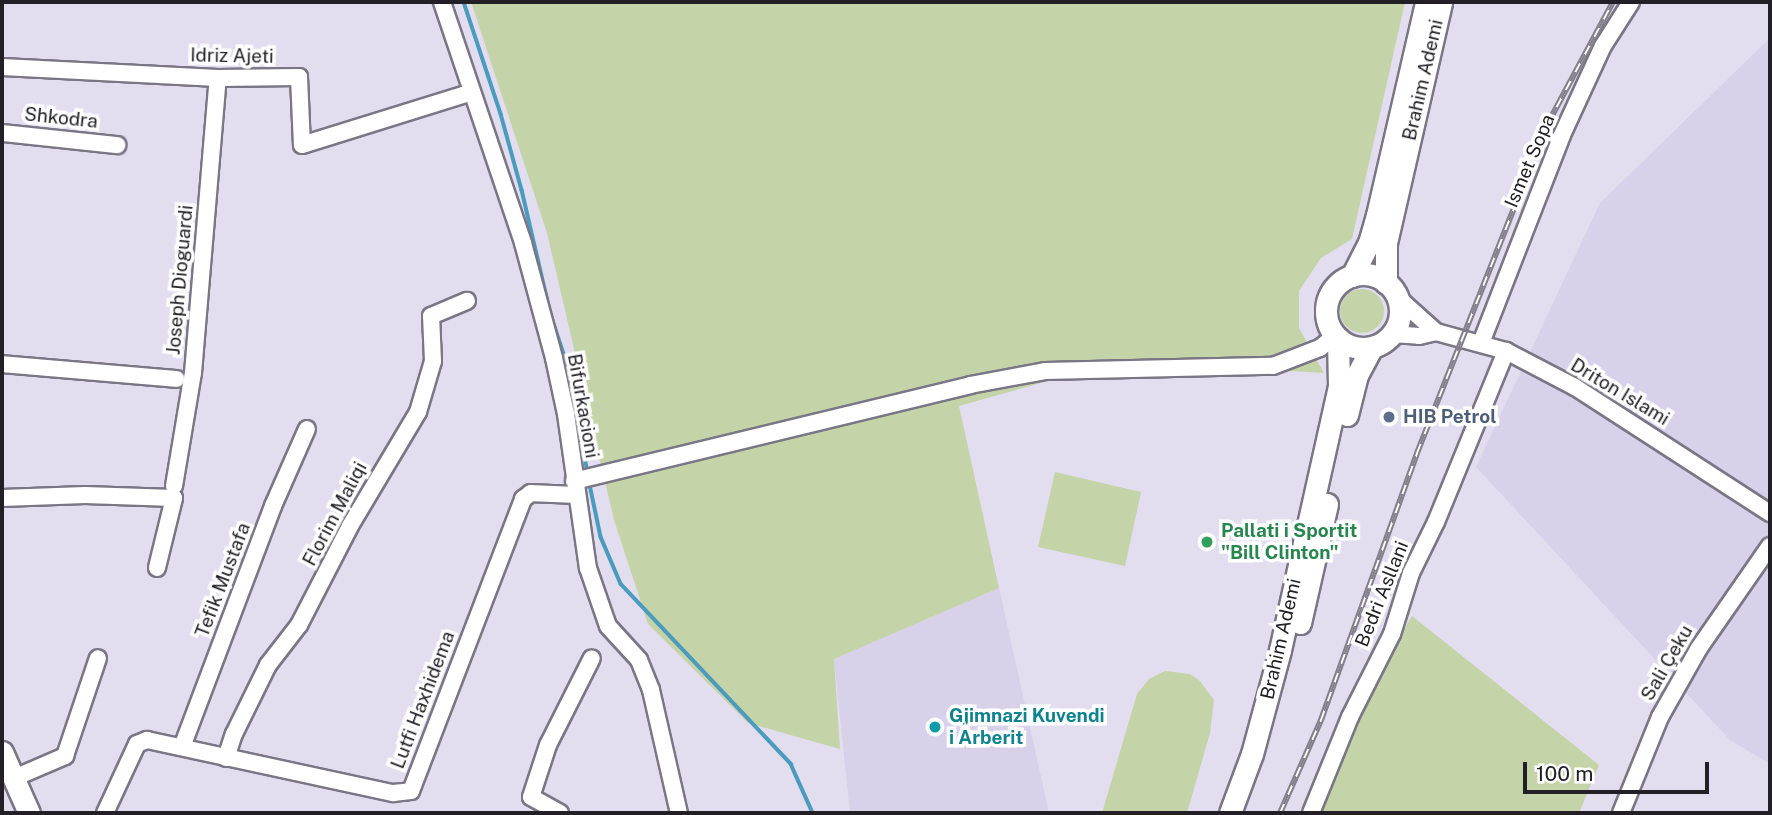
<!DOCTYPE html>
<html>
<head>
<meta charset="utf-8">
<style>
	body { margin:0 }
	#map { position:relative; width:1772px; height:815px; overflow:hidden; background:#e2deef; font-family:"Public Sans",sans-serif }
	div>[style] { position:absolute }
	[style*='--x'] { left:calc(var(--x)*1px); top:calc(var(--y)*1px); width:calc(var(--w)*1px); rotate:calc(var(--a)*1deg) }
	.built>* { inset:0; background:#d7d1e9 }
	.green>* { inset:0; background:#c5d3a8 }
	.round { border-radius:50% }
	.stream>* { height:3.5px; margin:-1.75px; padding:0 1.75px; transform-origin:1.75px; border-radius:1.75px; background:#4a9bbd }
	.roads { filter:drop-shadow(2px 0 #7a7685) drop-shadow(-2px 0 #7a7685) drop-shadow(0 2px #7a7685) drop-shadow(0 -2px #7a7685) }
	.minor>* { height:16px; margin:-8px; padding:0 8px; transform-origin:8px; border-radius:8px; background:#fff }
	.major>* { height:21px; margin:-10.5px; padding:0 10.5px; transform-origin:10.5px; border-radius:10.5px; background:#fff }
	.major>.ring { margin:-10.5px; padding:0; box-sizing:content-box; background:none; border:21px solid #fff; border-radius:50% }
	.rail>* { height:6px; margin-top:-3px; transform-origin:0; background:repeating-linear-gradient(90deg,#fff 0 10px,#827f8a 0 20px); box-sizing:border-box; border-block:2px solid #827f8a }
	.dots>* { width:19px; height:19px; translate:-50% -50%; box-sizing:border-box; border:4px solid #fff; border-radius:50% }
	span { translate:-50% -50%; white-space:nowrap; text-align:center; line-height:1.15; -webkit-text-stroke:7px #fff; paint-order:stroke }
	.street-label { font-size:19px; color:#222026 }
	.service-label { font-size:19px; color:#4e5e75; font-weight:700 }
	.left { translate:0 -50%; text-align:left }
	.leisure-label { font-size:19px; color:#27864d; font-weight:700 }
	.culture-label { font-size:19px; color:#0d838f; font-weight:700 }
	.frame { position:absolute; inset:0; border:4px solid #222026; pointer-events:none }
	.scale { position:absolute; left:1523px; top:762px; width:186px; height:32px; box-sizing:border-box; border:4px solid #222026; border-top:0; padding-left:9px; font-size:21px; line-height:24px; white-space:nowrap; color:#222026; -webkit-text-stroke:5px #fff; paint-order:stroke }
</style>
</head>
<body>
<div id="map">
	<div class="built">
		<div style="clip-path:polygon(1770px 38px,1770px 764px,1730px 740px,1476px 467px,1600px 203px)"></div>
		<div style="clip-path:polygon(999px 588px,1049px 813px,850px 813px,834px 659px)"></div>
	</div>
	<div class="green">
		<div style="clip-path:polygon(471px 2px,1405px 2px,1352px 239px,1321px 258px,1299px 291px,1299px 328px,1324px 373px,1163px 363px,1073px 374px,959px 406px,999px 588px,834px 659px,840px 749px,748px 723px,648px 624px,614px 520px,547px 233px)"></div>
		<div class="round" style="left:1340px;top:289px;width:44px;height:44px"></div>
		<div style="clip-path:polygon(1055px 472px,1141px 492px,1125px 566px,1038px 547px)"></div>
		<div style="clip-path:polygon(1412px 616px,1599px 765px,1579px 813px,1325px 813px,1320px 810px,1374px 680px)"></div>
		<div style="clip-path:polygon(1165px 671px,1190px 674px,1200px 681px,1214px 700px,1210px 733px,1187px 813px,1102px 813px,1137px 694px,1149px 679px)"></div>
	</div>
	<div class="stream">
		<div style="--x:464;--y:2;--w:118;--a:71.7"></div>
		<div style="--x:501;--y:114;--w:79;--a:74.6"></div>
		<div style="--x:522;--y:190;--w:128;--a:76.9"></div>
		<div style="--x:551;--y:315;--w:51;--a:71.6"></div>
		<div style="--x:567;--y:363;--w:112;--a:79.2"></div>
		<div style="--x:589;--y:480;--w:58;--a:78.1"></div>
		<div style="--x:601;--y:537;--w:51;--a:66.9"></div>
		<div style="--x:621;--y:584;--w:248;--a:46.6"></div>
		<div style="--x:791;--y:764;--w:54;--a:65.8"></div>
	</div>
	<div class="roads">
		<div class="minor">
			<div style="--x:442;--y:2;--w:254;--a:71.4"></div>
			<div style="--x:523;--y:243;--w:119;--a:74.9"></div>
			<div style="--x:554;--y:358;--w:57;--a:77.9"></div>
			<div style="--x:566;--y:414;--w:156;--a:81.9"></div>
			<div style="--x:588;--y:568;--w:61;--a:71"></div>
			<div style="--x:608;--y:626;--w:46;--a:47.6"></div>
			<div style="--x:639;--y:660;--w:32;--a:68"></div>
			<div style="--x:651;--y:690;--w:126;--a:77.2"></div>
			<div style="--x:2;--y:67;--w:216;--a:2.9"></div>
			<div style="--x:218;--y:78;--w:81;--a:-0.7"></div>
			<div style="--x:299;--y:77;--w:68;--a:87.5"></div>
			<div style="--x:302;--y:145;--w:178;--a:-17.3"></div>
			<div style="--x:2;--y:133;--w:116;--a:6"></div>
			<div style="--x:1397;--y:297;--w:52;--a:41.9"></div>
			<div style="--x:1392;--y:334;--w:27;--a:4"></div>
			<div style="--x:1419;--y:336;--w:17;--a:-13"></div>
			<div style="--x:1436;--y:332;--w:73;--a:15.2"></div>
			<div style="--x:1506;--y:351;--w:78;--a:27.6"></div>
			<div style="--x:1575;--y:387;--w:232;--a:32.9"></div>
			<div style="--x:1481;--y:343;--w:223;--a:-68.7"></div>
			<div style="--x:1562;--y:135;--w:98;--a:-65.3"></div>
			<div style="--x:1603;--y:46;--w:52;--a:-57.5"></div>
			<div style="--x:2;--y:364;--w:175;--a:4.9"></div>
			<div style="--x:574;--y:481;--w:407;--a:-13.6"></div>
			<div style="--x:970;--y:385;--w:76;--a:-10.6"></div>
			<div style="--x:1045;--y:371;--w:228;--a:-1.3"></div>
			<div style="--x:1273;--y:366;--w:50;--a:-21"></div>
			<div style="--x:1320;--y:348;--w:21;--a:-39"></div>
			<div style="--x:174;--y:486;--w:115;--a:-80.5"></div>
			<div style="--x:193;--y:373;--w:296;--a:-85.2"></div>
			<div style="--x:2;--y:498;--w:83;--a:-2.1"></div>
			<div style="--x:85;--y:495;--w:89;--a:1.9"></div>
			<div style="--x:174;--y:498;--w:72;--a:103.7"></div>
			<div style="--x:182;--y:747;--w:258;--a:-69.3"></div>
			<div style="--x:273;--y:506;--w:84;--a:-66.2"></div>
			<div style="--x:226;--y:758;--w:25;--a:-72"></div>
			<div style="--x:234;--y:734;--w:77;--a:-63.8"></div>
			<div style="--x:268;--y:665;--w:51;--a:-52.2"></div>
			<div style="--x:299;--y:625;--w:111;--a:-62.7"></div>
			<div style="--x:350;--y:526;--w:133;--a:-59.2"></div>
			<div style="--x:418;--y:412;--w:53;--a:-73.6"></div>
			<div style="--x:433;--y:361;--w:45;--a:-92.5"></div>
			<div style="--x:431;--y:316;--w:39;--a:-23"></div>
			<div style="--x:14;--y:778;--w:56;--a:-23.3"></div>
			<div style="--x:65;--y:756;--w:103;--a:-71.4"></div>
			<div style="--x:105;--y:813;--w:76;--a:-65.1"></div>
			<div style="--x:137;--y:744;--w:11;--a:-22"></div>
			<div style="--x:147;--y:740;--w:252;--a:12.2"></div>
			<div style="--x:393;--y:793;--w:18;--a:-6"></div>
			<div style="--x:411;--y:791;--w:313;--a:-69"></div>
			<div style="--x:523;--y:499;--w:10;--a:-37"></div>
			<div style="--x:531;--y:493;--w:44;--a:2.6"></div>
			<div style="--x:560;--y:813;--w:33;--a:-151"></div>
			<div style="--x:531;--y:797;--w:55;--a:-71.9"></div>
			<div style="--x:548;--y:745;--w:97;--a:-63.2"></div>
			<div style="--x:1311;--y:813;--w:104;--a:-67.9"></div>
			<div style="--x:1350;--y:717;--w:93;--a:-63.2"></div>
			<div style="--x:1392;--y:634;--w:64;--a:-72.7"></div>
			<div style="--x:1411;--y:573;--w:57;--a:-63.9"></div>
			<div style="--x:1436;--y:522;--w:185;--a:-67.7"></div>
			<div style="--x:1621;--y:813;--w:104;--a:-67.9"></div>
			<div style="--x:1660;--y:717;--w:79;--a:-60.5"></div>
			<div style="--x:1699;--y:648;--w:124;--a:-55.2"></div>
		</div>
		<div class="major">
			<div class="ring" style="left:1326px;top:274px;width:53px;height:53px"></div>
			<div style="--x:1352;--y:276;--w:37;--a:-63"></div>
			<div style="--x:1369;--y:243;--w:29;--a:-74"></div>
			<div style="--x:1377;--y:215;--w:219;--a:-77"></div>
			<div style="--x:1386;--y:283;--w:40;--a:-90"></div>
			<div style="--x:1386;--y:243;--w:247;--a:-77.1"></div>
			<div style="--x:1347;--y:415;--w:41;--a:-76"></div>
			<div style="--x:1357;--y:375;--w:32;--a:-62"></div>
			<div style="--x:1300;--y:623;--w:122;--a:-77.2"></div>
			<div style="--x:2;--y:752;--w:67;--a:66.1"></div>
			<div style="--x:1230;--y:813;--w:63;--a:-69.6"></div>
			<div style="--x:1252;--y:754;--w:108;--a:-74.9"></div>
			<div style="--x:1280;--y:650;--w:271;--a:-77.4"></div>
			<div style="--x:1339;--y:386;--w:48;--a:-91.2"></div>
		</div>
	</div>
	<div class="rail">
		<div style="--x:1280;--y:813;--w:102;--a:-66.2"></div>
		<div style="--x:1321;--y:720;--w:284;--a:-70.2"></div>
		<div style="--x:1417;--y:453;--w:353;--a:-68.4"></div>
		<div style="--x:1547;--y:125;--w:140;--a:-61.8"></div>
	</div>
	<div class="dots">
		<div style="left:1389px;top:417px;background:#5c6f8a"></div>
		<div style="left:1207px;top:542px;background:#2e9e5b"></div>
		<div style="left:935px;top:727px;background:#0f9aa8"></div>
	</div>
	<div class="street-label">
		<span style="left:232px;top:56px;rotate:1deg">Idriz Ajeti</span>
		<span style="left:1423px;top:80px;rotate:-77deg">Brahim Ademi</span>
		<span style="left:61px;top:118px;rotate:6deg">Shkodra</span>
		<span style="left:1530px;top:161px;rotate:-67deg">Ismet Sopa</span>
		<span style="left:180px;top:280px;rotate:-85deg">Joseph Dioguardi</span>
		<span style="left:1620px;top:392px;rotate:31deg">Driton Islami</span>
		<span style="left:583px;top:406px;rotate:80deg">Bifurkacioni</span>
		<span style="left:335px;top:514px;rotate:-62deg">Florim Maliqi</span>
		<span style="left:223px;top:580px;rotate:-69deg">Tefik Mustafa</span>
		<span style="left:1382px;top:594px;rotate:-68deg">Bedri Asllani</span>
		<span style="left:1281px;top:639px;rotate:-77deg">Brahim Ademi</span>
		<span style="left:1667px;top:663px;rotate:-60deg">Sali Çeku</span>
		<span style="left:423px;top:700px;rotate:-69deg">Lutfi Haxhidema</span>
	</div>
	<div class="service-label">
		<span class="left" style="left:1403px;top:417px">HIB Petrol</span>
	</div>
	<div class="leisure-label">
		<span class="left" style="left:1221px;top:542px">Pallati i Sportit<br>"Bill Clinton"</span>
	</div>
	<div class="culture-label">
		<span class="left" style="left:949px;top:727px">Gjimnazi Kuvendi<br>i Arberit</span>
	</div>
	<div class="frame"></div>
	<div class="scale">100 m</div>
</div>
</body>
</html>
